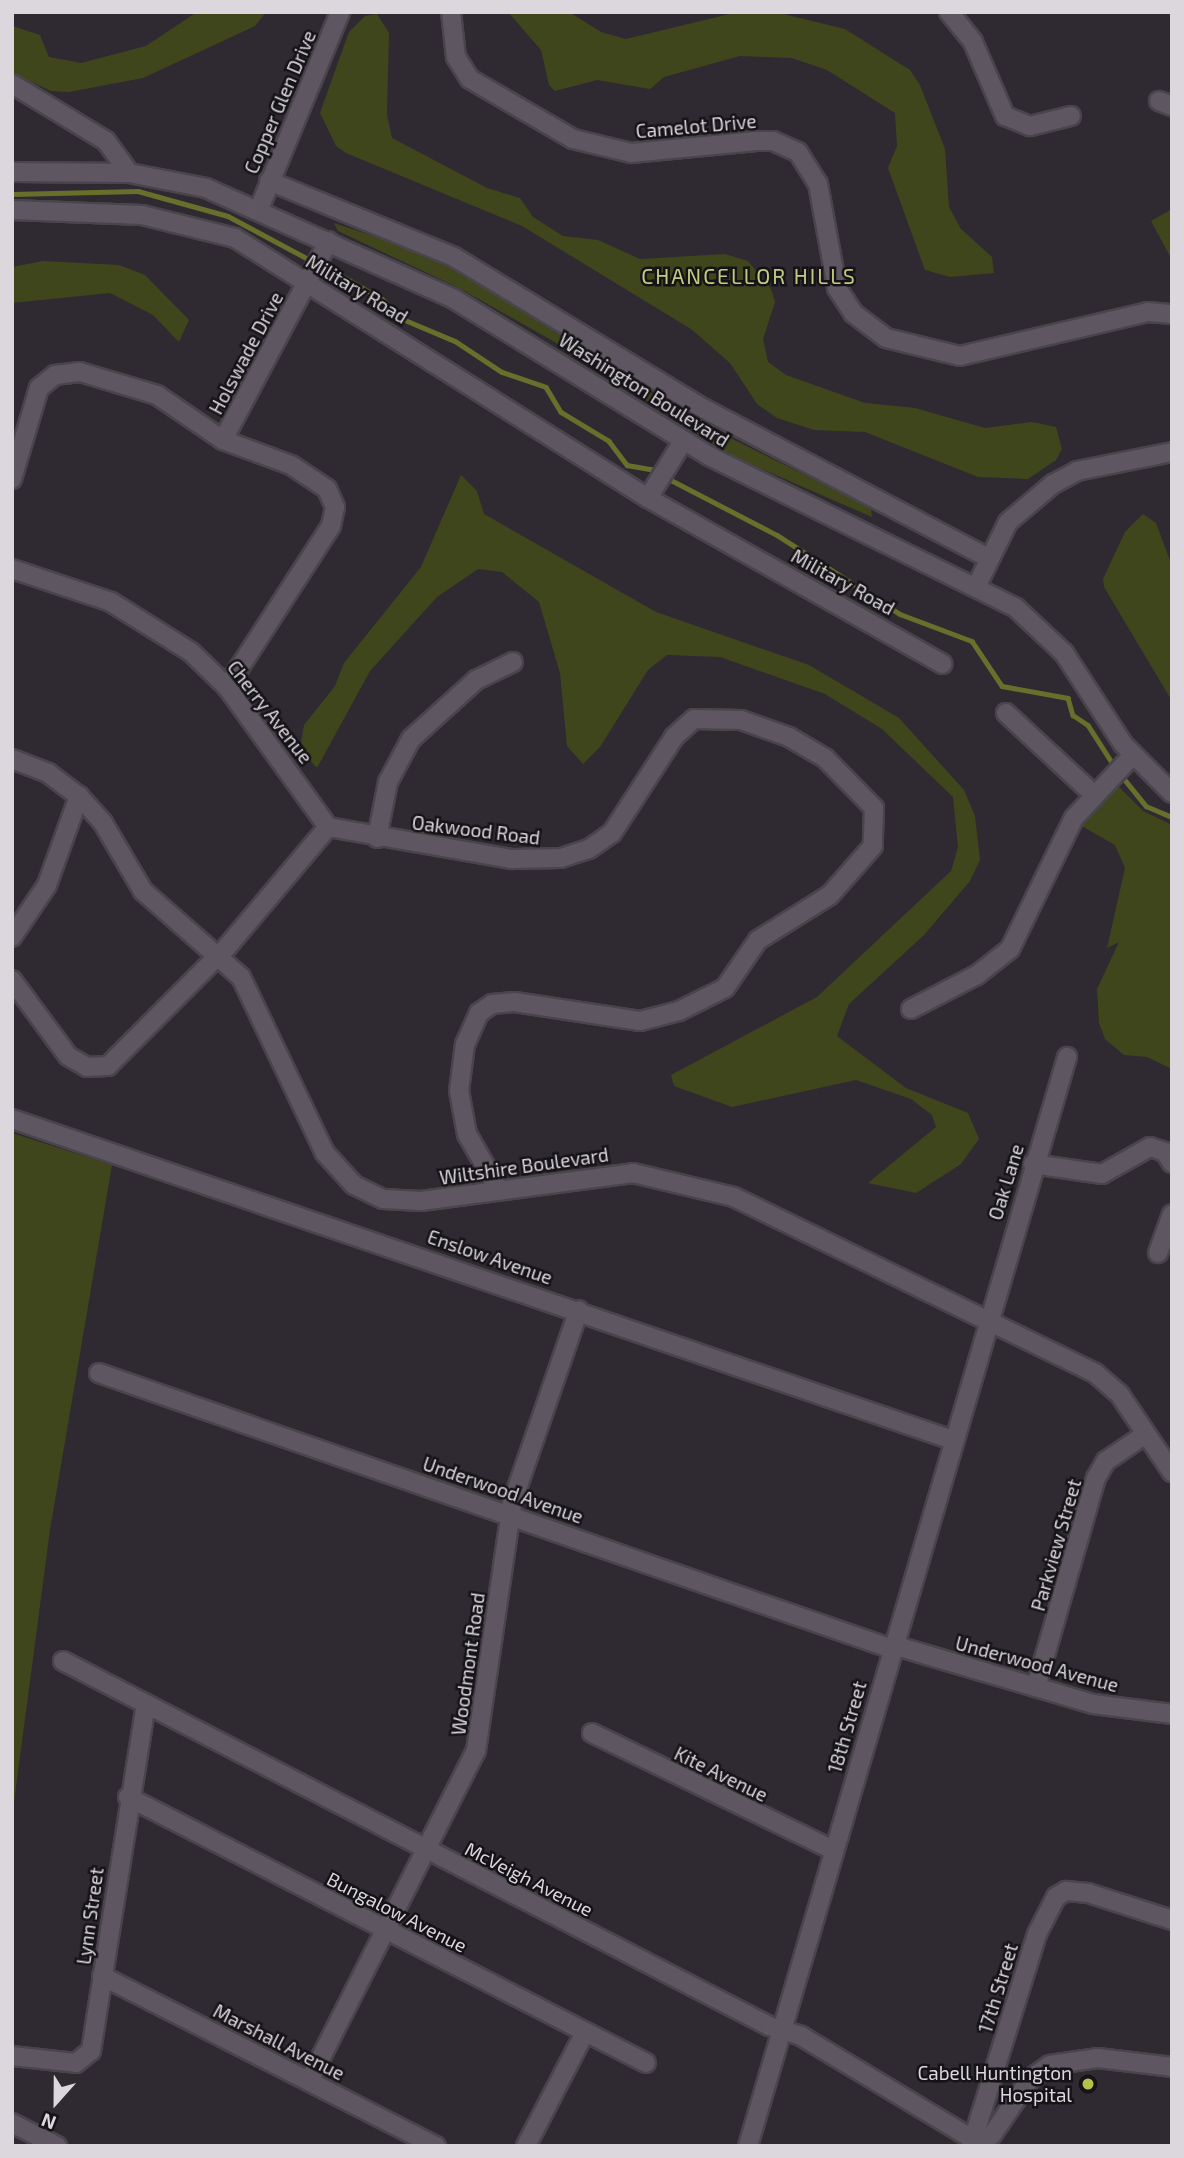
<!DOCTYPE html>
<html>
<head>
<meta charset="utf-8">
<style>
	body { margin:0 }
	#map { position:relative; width:1184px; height:2158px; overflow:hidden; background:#2f2932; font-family:"Exo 2",sans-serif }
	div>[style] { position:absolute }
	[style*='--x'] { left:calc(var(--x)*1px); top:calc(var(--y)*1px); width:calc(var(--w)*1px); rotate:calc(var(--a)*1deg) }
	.green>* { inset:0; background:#40461b }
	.stream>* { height:4.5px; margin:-2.25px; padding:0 2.25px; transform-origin:2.25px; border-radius:2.25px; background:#67702a }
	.roads { filter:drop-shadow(2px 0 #4a444c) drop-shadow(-2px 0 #4a444c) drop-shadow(0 2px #4a444c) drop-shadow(0 -2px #4a444c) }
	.minor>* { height:18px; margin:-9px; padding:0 9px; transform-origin:9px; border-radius:9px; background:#5e5761 }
	.dots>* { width:19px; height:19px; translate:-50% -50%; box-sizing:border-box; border:4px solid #151317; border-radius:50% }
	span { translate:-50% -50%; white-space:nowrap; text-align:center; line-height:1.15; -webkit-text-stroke:5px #151317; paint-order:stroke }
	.street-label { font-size:19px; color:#dbd7dd }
	.poi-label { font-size:19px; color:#dbd7dd }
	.right { translate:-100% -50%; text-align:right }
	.neighbourhood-label { font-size:21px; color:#c0cc7f; letter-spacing:2px }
	.frame { position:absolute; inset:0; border:14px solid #dbd7dd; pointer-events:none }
	.north { position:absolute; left:21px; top:2067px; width:70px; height:70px; -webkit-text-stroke:5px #151317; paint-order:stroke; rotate:201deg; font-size:19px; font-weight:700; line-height:28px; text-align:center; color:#dbd7dd }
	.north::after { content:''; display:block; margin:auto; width:24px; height:32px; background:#dbd7dd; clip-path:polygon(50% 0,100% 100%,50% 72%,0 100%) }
</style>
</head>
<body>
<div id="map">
	<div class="green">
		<div style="clip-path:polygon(197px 12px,266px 12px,255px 26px,143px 78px,69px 92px,51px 91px,12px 73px,12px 26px,40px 35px,49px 57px,81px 63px,146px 46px)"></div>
		<div style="clip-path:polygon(508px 12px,569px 12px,601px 32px,626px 39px,738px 12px,775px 12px,845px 29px,910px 70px,920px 85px,945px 149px,949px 207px,961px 229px,992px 257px,994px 273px,950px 277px,925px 270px,888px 168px,897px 146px,895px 113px,827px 70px,792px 58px,740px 56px,664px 77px,650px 89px,597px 80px,555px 91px,549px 85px,541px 50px)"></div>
		<div style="clip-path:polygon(377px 14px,389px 33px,387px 115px,392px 138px,487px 188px,520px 198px,533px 217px,563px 236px,598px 240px,640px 259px,725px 254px,748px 261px,771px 289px,775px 302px,763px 339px,768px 362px,786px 375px,865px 403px,915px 408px,985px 428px,1032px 422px,1056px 427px,1062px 449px,1056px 460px,1028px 479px,978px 477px,865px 432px,814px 430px,777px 418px,757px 404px,730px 363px,691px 329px,522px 226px,346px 153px,336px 146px,320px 113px,349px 32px,365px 16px)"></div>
		<div style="clip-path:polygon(1172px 209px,1172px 284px,1171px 258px,1151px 221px)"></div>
		<div style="clip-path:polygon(334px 223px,406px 247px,466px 276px,696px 421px,841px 493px,871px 509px,872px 517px,732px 456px,553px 341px,461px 289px,338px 231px)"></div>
		<div style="clip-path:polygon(43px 261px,119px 265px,145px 275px,189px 320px,179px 342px,153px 315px,110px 293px,12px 303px,12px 267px)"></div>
		<div style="clip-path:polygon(461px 475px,477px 491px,484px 514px,656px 612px,809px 665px,899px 718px,964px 790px,975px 816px,980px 860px,970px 881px,924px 935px,849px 1004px,837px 1036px,906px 1088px,968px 1113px,979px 1139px,961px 1164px,916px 1193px,868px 1183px,936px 1127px,932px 1115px,911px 1099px,856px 1080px,732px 1107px,674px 1086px,671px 1075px,817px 997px,951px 871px,958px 847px,953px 797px,882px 729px,825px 694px,720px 657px,667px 655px,648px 670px,600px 747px,583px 764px,567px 746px,560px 673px,539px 602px,502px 572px,478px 569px,437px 597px,370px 671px,317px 768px,300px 749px,304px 725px,335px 686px,344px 663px,421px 567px)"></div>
		<div style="clip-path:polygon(1143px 514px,1156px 523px,1172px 566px,1172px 701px,1104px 587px,1103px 579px,1125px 532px)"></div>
		<div style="clip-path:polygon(1113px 781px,1143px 811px,1172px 825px,1172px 1069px,1147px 1057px,1124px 1055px,1105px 1039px,1099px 1023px,1097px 989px,1119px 942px,1107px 948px,1125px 868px,1115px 845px,1080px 825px)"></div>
		<div style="clip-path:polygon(12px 1133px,112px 1165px,50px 1530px,12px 1817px)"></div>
	</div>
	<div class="stream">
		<div style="--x:12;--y:194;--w:126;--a:-1.4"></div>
		<div style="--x:138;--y:191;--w:93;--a:15.5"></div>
		<div style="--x:228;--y:216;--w:93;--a:28.2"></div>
		<div style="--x:325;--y:266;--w:66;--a:30.1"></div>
		<div style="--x:382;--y:299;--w:31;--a:42"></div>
		<div style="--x:405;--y:320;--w:54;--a:22.8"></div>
		<div style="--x:455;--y:341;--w:56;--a:33.4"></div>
		<div style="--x:502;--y:372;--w:46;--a:18.8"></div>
		<div style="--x:546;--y:387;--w:29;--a:59"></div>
		<div style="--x:561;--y:412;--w:56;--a:31.1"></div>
		<div style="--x:609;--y:441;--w:30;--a:53"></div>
		<div style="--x:627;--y:465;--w:27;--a:10"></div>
		<div style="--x:669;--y:479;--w:122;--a:27.4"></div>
		<div style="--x:777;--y:535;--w:146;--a:32.7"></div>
		<div style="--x:900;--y:614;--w:77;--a:20.6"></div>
		<div style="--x:972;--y:641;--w:54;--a:56.3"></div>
		<div style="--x:1002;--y:686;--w:67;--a:10.3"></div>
		<div style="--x:1068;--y:698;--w:18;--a:74"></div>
		<div style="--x:1073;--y:715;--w:18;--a:34"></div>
		<div style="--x:1088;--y:725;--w:46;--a:57.3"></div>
		<div style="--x:1121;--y:775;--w:40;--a:51"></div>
		<div style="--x:1146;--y:806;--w:28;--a:23"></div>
	</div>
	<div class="roads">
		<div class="minor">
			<div style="--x:451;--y:12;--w:45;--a:83.7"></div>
			<div style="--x:456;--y:57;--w:26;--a:58"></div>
			<div style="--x:470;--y:79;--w:119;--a:30.2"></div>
			<div style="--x:573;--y:139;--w:60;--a:13.6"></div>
			<div style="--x:631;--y:153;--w:126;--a:-5.5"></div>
			<div style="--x:756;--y:141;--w:17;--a:0"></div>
			<div style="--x:773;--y:141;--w:27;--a:24"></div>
			<div style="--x:798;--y:152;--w:38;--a:58"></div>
			<div style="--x:818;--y:184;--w:106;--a:79.6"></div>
			<div style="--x:837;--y:288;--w:30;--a:57"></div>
			<div style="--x:853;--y:313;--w:41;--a:37.1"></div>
			<div style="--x:886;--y:338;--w:76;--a:13.7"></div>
			<div style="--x:960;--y:356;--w:193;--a:-13.2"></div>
			<div style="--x:1148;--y:312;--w:24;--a:5"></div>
			<div style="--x:949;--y:12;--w:38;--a:51"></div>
			<div style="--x:973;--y:42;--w:81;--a:66.6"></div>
			<div style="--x:1005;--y:116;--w:27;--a:22"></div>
			<div style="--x:1030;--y:126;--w:42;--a:-13.7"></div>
			<div style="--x:12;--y:84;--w:110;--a:31.2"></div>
			<div style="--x:106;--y:141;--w:39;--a:54"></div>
			<div style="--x:1159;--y:101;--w:14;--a:21"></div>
			<div style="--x:12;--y:172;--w:117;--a:0.5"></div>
			<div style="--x:129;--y:173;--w:78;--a:11"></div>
			<div style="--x:206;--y:188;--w:272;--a:24.1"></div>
			<div style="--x:454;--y:299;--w:299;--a:31.6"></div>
			<div style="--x:709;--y:456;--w:343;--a:26.3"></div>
			<div style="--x:1016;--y:608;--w:66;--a:43.2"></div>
			<div style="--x:1064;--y:653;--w:108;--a:57"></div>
			<div style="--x:1123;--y:744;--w:69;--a:45"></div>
			<div style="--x:269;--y:181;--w:200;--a:22.3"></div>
			<div style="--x:454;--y:257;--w:285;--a:31.3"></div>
			<div style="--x:697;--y:405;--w:330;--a:27.7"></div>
			<div style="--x:259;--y:209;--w:213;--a:-67.6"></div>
			<div style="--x:12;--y:210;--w:130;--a:2.2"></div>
			<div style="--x:142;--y:215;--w:96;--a:13.9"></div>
			<div style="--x:235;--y:238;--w:488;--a:32.2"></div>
			<div style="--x:648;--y:498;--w:338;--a:29.4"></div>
			<div style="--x:223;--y:440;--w:225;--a:-62"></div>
			<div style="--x:12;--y:479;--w:95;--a:-73.5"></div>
			<div style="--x:39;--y:388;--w:21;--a:-39"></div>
			<div style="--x:55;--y:375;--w:25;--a:-7"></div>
			<div style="--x:80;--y:372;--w:80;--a:16.6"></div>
			<div style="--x:157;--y:395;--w:80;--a:34.3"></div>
			<div style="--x:223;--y:440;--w:72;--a:20.2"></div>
			<div style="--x:291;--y:465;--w:43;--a:33.7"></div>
			<div style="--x:327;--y:489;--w:20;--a:66"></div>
			<div style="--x:335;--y:507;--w:19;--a:102"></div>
			<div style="--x:331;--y:526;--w:192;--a:122.9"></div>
			<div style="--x:648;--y:498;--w:67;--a:-58.4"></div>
			<div style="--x:12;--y:569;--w:104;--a:18.4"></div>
			<div style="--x:111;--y:602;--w:94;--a:32"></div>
			<div style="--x:191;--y:652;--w:50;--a:44.2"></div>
			<div style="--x:227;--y:687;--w:173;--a:54.2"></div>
			<div style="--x:977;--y:585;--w:70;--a:-63.8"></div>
			<div style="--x:1008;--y:522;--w:59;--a:-40.2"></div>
			<div style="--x:1053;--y:484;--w:27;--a:-28"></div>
			<div style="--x:1077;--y:471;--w:97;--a:-11.3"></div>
			<div style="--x:1006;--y:713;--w:117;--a:42.9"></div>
			<div style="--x:12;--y:759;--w:39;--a:21"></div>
			<div style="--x:48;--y:773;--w:39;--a:37"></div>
			<div style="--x:79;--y:796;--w:36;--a:48"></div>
			<div style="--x:103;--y:823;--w:79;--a:59.5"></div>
			<div style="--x:143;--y:891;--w:130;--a:41.3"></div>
			<div style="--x:241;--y:977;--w:195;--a:64.5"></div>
			<div style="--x:325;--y:1153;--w:43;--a:47.8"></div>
			<div style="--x:354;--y:1185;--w:32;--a:26"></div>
			<div style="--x:383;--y:1199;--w:38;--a:3"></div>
			<div style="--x:421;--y:1201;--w:214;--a:-7.5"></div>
			<div style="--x:633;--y:1173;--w:104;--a:13.4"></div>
			<div style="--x:734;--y:1197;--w:402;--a:26"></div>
			<div style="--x:1095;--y:1373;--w:33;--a:41"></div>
			<div style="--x:1120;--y:1395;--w:93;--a:56"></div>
			<div style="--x:377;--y:838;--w:57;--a:-78.9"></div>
			<div style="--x:388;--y:782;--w:49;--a:-61.9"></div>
			<div style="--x:411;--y:739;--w:88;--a:-42.2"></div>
			<div style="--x:476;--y:680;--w:41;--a:-25.9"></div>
			<div style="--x:12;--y:937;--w:63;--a:-56.1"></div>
			<div style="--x:47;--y:885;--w:95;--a:-70.2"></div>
			<div style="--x:12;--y:980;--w:94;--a:53.6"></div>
			<div style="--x:68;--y:1056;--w:22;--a:30"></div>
			<div style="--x:87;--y:1067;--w:21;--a:-3"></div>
			<div style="--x:108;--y:1066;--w:168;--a:-45"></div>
			<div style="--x:227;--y:947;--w:157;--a:-49.9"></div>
			<div style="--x:328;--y:827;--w:187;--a:9.9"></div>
			<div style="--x:512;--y:859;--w:49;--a:-1.2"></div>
			<div style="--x:561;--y:858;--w:29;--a:-18"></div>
			<div style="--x:589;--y:849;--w:28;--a:-35"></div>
			<div style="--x:612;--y:833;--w:114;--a:-57.1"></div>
			<div style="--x:674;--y:737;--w:27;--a:-42"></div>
			<div style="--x:694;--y:719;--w:47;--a:1.2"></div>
			<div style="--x:741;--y:720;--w:51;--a:19.5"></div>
			<div style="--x:789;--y:737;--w:42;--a:30.3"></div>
			<div style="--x:825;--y:758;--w:70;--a:45.6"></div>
			<div style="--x:874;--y:808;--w:38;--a:92"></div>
			<div style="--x:873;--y:846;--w:65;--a:131.3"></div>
			<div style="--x:830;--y:895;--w:85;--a:148"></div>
			<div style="--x:758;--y:940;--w:58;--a:124.5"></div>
			<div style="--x:725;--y:988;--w:51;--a:153.4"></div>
			<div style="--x:679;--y:1011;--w:40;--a:165.6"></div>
			<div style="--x:640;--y:1021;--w:127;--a:-171.4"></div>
			<div style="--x:514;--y:1002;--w:22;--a:175"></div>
			<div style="--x:492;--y:1004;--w:16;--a:145"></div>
			<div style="--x:479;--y:1013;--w:34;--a:114"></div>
			<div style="--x:465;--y:1044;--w:47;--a:97.3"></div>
			<div style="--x:459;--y:1091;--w:44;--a:79.5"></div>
			<div style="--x:467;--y:1134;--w:64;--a:60.3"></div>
			<div style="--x:911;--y:1009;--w:74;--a:-27.3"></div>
			<div style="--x:977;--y:975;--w:42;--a:-38.2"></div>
			<div style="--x:1010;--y:949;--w:146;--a:-64"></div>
			<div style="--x:1074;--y:818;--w:85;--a:-46.9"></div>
			<div style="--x:12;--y:1119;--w:993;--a:18.85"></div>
			<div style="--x:1033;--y:1164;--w:70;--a:8.2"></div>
			<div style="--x:1102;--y:1174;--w:55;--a:-29.4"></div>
			<div style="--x:1150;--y:1147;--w:16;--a:18"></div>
			<div style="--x:1165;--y:1152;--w:13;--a:58"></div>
			<div style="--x:1158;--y:1253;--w:41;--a:-70.3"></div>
			<div style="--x:99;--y:1373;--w:840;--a:19.19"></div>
			<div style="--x:893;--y:1645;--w:209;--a:16.4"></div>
			<div style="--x:1093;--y:1704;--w:80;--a:7.2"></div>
			<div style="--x:63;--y:1661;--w:795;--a:27.34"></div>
			<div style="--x:769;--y:2026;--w:34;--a:17"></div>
			<div style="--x:801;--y:2036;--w:208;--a:31"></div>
			<div style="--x:979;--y:2143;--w:15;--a:-32"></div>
			<div style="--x:992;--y:2135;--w:68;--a:-55.8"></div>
			<div style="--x:1030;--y:2079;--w:24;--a:-35"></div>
			<div style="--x:1050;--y:2065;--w:49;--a:-8.3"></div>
			<div style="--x:1098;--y:2058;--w:75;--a:6.9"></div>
			<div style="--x:1036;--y:1687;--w:217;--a:-74"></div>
			<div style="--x:1096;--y:1478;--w:20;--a:-60"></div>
			<div style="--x:1106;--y:1461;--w:48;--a:-34"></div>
			<div style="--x:592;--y:1733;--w:268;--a:25.9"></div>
			<div style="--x:128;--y:1797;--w:582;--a:27.18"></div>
			<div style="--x:102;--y:1976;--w:375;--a:27"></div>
			<div style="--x:12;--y:2056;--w:64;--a:6.2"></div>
			<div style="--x:76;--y:2063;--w:19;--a:-39"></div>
			<div style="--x:91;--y:2051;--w:351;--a:-81"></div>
			<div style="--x:309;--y:2081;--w:370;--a:-63.2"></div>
			<div style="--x:476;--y:1751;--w:251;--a:-81.7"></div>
			<div style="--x:512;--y:1503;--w:204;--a:-70.9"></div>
			<div style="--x:12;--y:2123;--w:51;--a:27.1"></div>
			<div style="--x:526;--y:2146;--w:128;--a:-62.6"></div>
			<div style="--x:748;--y:2146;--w:1135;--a:-73.67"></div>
			<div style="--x:971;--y:2146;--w:222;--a:-72.7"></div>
			<div style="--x:1037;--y:1934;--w:42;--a:-62.8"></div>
			<div style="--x:1056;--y:1897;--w:12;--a:-31"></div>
			<div style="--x:1066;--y:1891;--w:22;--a:5"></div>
			<div style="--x:1088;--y:1893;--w:88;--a:17.8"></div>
		</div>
	</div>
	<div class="dots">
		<div style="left:1088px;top:2084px;background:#b3c24b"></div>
	</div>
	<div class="street-label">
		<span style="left:280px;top:102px;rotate:-67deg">Copper Glen Drive</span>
		<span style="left:696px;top:126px;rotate:-5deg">Camelot Drive</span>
		<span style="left:357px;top:289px;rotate:31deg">Military Road</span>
		<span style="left:246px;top:353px;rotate:-62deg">Holswade Drive</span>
		<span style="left:644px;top:390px;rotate:32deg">Washington Boulevard</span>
		<span style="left:843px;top:582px;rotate:29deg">Military Road</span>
		<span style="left:270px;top:712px;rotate:52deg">Cherry Avenue</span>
		<span style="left:476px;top:830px;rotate:7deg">Oakwood Road</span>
		<span style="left:524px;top:1166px;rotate:-8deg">Wiltshire Boulevard</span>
		<span style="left:1006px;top:1182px;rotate:-73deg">Oak Lane</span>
		<span style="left:490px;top:1257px;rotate:19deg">Enslow Avenue</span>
		<span style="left:503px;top:1490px;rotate:19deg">Underwood Avenue</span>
		<span style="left:1056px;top:1545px;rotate:-74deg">Parkview Street</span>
		<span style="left:468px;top:1664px;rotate:-82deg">Woodmont Road</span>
		<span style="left:1037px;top:1664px;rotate:15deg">Underwood Avenue</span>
		<span style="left:847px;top:1727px;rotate:-74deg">18th Street</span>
		<span style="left:721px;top:1774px;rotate:26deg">Kite Avenue</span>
		<span style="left:529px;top:1879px;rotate:27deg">McVeigh Avenue</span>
		<span style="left:397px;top:1912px;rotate:27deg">Bungalow Avenue</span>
		<span style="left:90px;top:1916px;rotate:-82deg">Lynn Street</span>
		<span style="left:998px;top:1988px;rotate:-73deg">17th Street</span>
		<span style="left:279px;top:2042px;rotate:27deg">Marshall Avenue</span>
	</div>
	<div class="poi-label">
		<span class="right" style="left:1072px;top:2084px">Cabell Huntington<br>Hospital</span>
	</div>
	<div class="neighbourhood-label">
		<span style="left:749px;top:276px">CHANCELLOR HILLS</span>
	</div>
	<div class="frame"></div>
	<div class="north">N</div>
</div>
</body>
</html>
